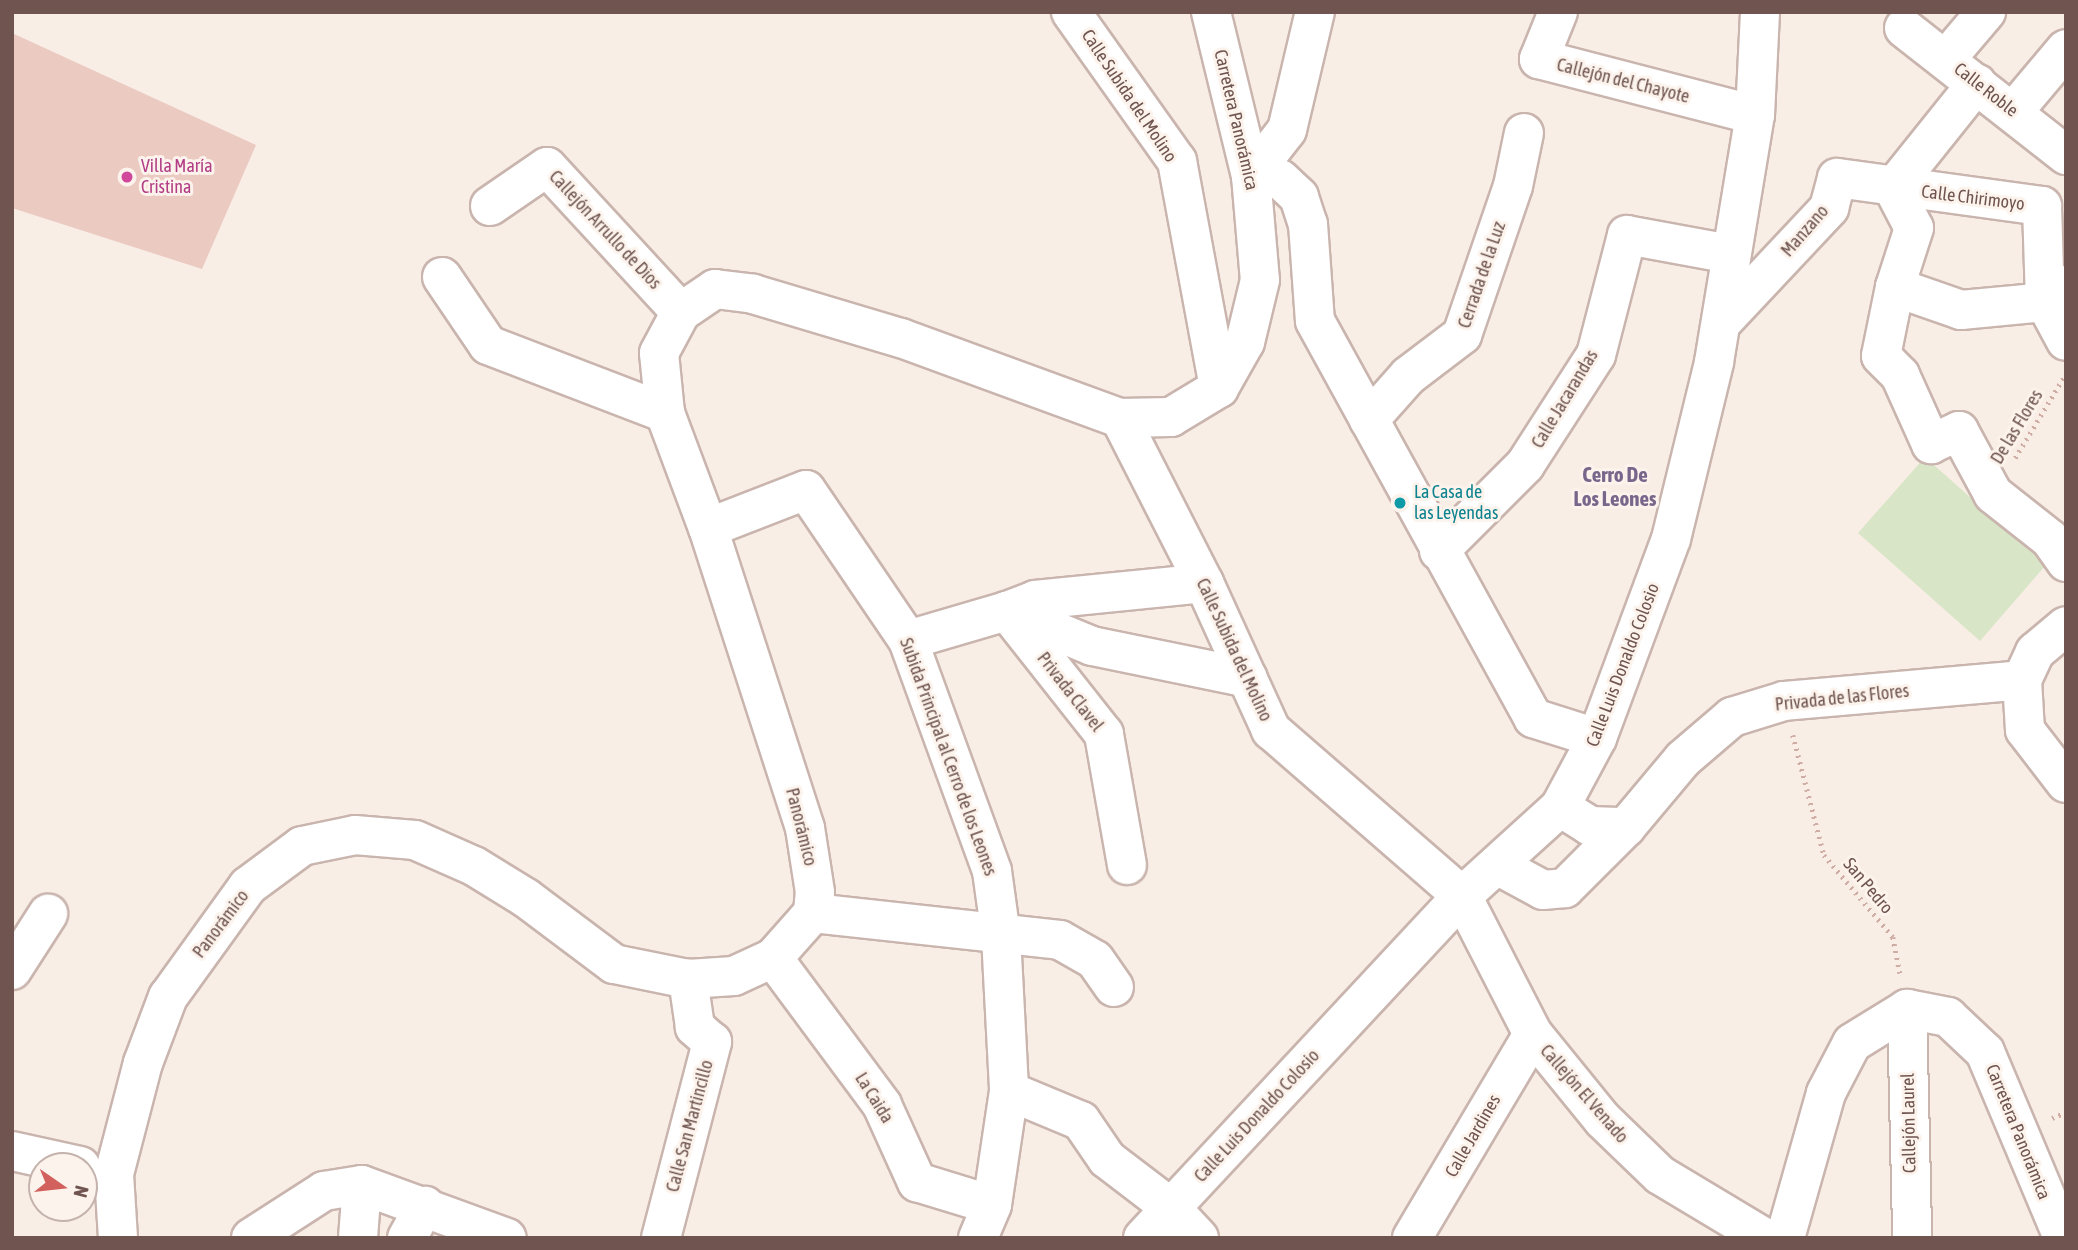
<!DOCTYPE html>
<html>
<head>
<meta charset="utf-8">
<style>
	body { margin:0 }
	#map { position:relative; width:2078px; height:1250px; overflow:hidden; background:#f9eee6; font-family:"Asap Condensed",sans-serif }
	div>[style] { position:absolute }
	[style*='--x'] { left:calc(var(--x)*1px); top:calc(var(--y)*1px); width:calc(var(--w)*1px); rotate:calc(var(--a)*1deg) }
	.green>* { inset:0; background:#d9e5c7 }
	.building>* { inset:0; background:#ebcac2 }
	.path>* { height:4.5px; margin-top:-2.25px; transform-origin:0; background:repeating-linear-gradient(90deg,#cfada5 0 2px,transparent 0 7px) }
	.roads { filter:drop-shadow(2px 0 #c9b5ae) drop-shadow(-2px 0 #c9b5ae) drop-shadow(0 2px #c9b5ae) drop-shadow(0 -2px #c9b5ae) }
	.minor>* { height:38px; margin:-19px; padding:0 19px; transform-origin:19px; border-radius:19px; background:#fff }
	.dots>* { width:19px; height:19px; translate:-50% -50%; box-sizing:border-box; border:4px solid #fcf3ec; border-radius:50% }
	span { translate:-50% -50%; white-space:nowrap; text-align:center; line-height:1.15; -webkit-text-stroke:6px #fcf3ec; paint-order:stroke }
	.street-label { font-size:18px; color:#6f544f }
	.hotel-label { font-size:18px; color:#b23c85 }
	.left { translate:0 -50%; text-align:left }
	.culture-label { font-size:18px; color:#0d838f }
	.quarter-label { font-size:21px; color:#78668b; font-weight:700 }
	.frame { position:absolute; inset:0; border:14px solid #6f544f; pointer-events:none }
	.north { position:absolute; left:28px; top:1152px; width:70px; height:70px; box-sizing:border-box; background:#fcf3ec; border:2px solid #c4b3ad; border-radius:50%; rotate:104deg; font-size:19px; font-weight:700; line-height:28px; text-align:center; color:#6f544f }
	.north::after { content:''; display:block; margin:auto; width:24px; height:32px; background:#d2605c; clip-path:polygon(50% 0,100% 100%,50% 72%,0 100%) }
</style>
</head>
<body>
<div id="map">
	<div class="green">
		<div style="clip-path:polygon(1925px 457px,2046px 565px,1980px 641px,1858px 533px)"></div>
	</div>
	<div class="building">
		<div style="clip-path:polygon(12px 33px,256px 145px,202px 269px,12px 208px)"></div>
	</div>
	<div class="path">
		<div style="--x:2015;--y:458;--w:97;--a:-58.9"></div>
		<div style="--x:1793;--y:735;--w:124;--a:75.5"></div>
		<div style="--x:1824;--y:855;--w:107;--a:49.9"></div>
		<div style="--x:1893;--y:937;--w:37;--a:79"></div>
		<div style="--x:2052;--y:1118;--w:15;--a:-23"></div>
	</div>
	<div class="roads">
		<div class="minor">
			<div style="--x:1071;--y:12;--w:183;--a:54.6"></div>
			<div style="--x:1177;--y:161;--w:231;--a:79.5"></div>
			<div style="--x:1211;--y:12;--w:169;--a:76.3"></div>
			<div style="--x:1251;--y:176;--w:104;--a:85.1"></div>
			<div style="--x:1260;--y:280;--w:64;--a:103.6"></div>
			<div style="--x:1245;--y:342;--w:53;--a:119.5"></div>
			<div style="--x:1558;--y:12;--w:51;--a:112"></div>
			<div style="--x:1539;--y:59;--w:223;--a:14.5"></div>
			<div style="--x:1904;--y:28;--w:206;--a:38.1"></div>
			<div style="--x:1946;--y:59;--w:62;--a:-49.6"></div>
			<div style="--x:2013;--y:112;--w:82;--a:-49.9"></div>
			<div style="--x:1251;--y:176;--w:29;--a:6"></div>
			<div style="--x:1280;--y:179;--w:26;--a:43"></div>
			<div style="--x:1299;--y:197;--w:28;--a:72"></div>
			<div style="--x:1308;--y:224;--w:97;--a:85.9"></div>
			<div style="--x:1315;--y:321;--w:453;--a:61.2"></div>
			<div style="--x:1533;--y:718;--w:67;--a:17.4"></div>
			<div style="--x:1251;--y:176;--w:58;--a:-52"></div>
			<div style="--x:1287;--y:130;--w:121;--a:-76.7"></div>
			<div style="--x:1893;--y:188;--w:45;--a:62.3"></div>
			<div style="--x:1914;--y:228;--w:62;--a:107.9"></div>
			<div style="--x:1895;--y:287;--w:70;--a:101.5"></div>
			<div style="--x:1881;--y:356;--w:27;--a:45"></div>
			<div style="--x:1900;--y:375;--w:76;--a:65.8"></div>
			<div style="--x:1931;--y:444;--w:31;--a:-25"></div>
			<div style="--x:1959;--y:431;--w:72;--a:61.6"></div>
			<div style="--x:1993;--y:494;--w:73;--a:38.3"></div>
			<div style="--x:2050;--y:539;--w:28;--a:55"></div>
			<div style="--x:1893;--y:188;--w:134;--a:-51.3"></div>
			<div style="--x:490;--y:206;--w:69;--a:-34.4"></div>
			<div style="--x:547;--y:167;--w:197;--a:47.3"></div>
			<div style="--x:442;--y:277;--w:82;--a:55.9"></div>
			<div style="--x:488;--y:345;--w:190;--a:21"></div>
			<div style="--x:1895;--y:287;--w:70;--a:19.2"></div>
			<div style="--x:1961;--y:310;--w:84;--a:-5.4"></div>
			<div style="--x:2045;--y:302;--w:25;--a:-42"></div>
			<div style="--x:1724;--y:320;--w:154;--a:-46.8"></div>
			<div style="--x:1829;--y:208;--w:31;--a:-75"></div>
			<div style="--x:1837;--y:178;--w:207;--a:7.8"></div>
			<div style="--x:2042;--y:206;--w:96;--a:88.2"></div>
			<div style="--x:2045;--y:302;--w:44;--a:61.7"></div>
			<div style="--x:1120;--y:418;--w:185;--a:63"></div>
			<div style="--x:1204;--y:583;--w:162;--a:65.5"></div>
			<div style="--x:1271;--y:730;--w:253;--a:41"></div>
			<div style="--x:1462;--y:896;--w:155;--a:62.8"></div>
			<div style="--x:1533;--y:1034;--w:111;--a:50.9"></div>
			<div style="--x:1603;--y:1120;--w:79;--a:44"></div>
			<div style="--x:1660;--y:1175;--w:122;--a:31"></div>
			<div style="--x:1369;--y:420;--w:59;--a:-48.4"></div>
			<div style="--x:1408;--y:376;--w:68;--a:-37.2"></div>
			<div style="--x:1462;--y:335;--w:157;--a:-71.1"></div>
			<div style="--x:1513;--y:186;--w:54;--a:-78.3"></div>
			<div style="--x:708;--y:528;--w:105;--a:-21.2"></div>
			<div style="--x:806;--y:490;--w:181;--a:55.8"></div>
			<div style="--x:908;--y:640;--w:246;--a:70"></div>
			<div style="--x:992;--y:871;--w:66;--a:82.1"></div>
			<div style="--x:1001;--y:936;--w:155;--a:87"></div>
			<div style="--x:1009;--y:1091;--w:115;--a:98.5"></div>
			<div style="--x:992;--y:1205;--w:36;--a:113"></div>
			<div style="--x:1439;--y:551;--w:122;--a:-45"></div>
			<div style="--x:1525;--y:465;--w:131;--a:-57.2"></div>
			<div style="--x:1596;--y:355;--w:124;--a:-75.5"></div>
			<div style="--x:1627;--y:235;--w:106;--a:10.4"></div>
			<div style="--x:908;--y:640;--w:103;--a:-16.3"></div>
			<div style="--x:1007;--y:611;--w:92;--a:22.4"></div>
			<div style="--x:1092;--y:646;--w:159;--a:11.6"></div>
			<div style="--x:2022;--y:680;--w:50;--a:86.6"></div>
			<div style="--x:2025;--y:730;--w:67;--a:52.3"></div>
			<div style="--x:2022;--y:680;--w:31;--a:-65"></div>
			<div style="--x:2035;--y:652;--w:40;--a:-40"></div>
			<div style="--x:1560;--y:807;--w:36;--a:32"></div>
			<div style="--x:1590;--y:826;--w:36;--a:2"></div>
			<div style="--x:1626;--y:827;--w:89;--a:-50"></div>
			<div style="--x:1683;--y:759;--w:65;--a:-40.6"></div>
			<div style="--x:1732;--y:717;--w:54;--a:-17.1"></div>
			<div style="--x:1784;--y:701;--w:239;--a:-5"></div>
			<div style="--x:1127;--y:865;--w:133;--a:-100"></div>
			<div style="--x:1104;--y:734;--w:157;--a:-128.3"></div>
			<div style="--x:1007;--y:611;--w:30;--a:-21"></div>
			<div style="--x:1035;--y:600;--w:170;--a:-5.7"></div>
			<div style="--x:1497;--y:865;--w:52;--a:28.5"></div>
			<div style="--x:1543;--y:890;--w:22;--a:-5"></div>
			<div style="--x:1565;--y:888;--w:86;--a:-45"></div>
			<div style="--x:813;--y:913;--w:248;--a:6.2"></div>
			<div style="--x:1060;--y:940;--w:40;--a:29.7"></div>
			<div style="--x:1095;--y:960;--w:33;--a:55"></div>
			<div style="--x:773;--y:958;--w:183;--a:53.4"></div>
			<div style="--x:882;--y:1105;--w:85;--a:65.6"></div>
			<div style="--x:917;--y:1182;--w:78;--a:17"></div>
			<div style="--x:12;--y:970;--w:67;--a:-57.3"></div>
			<div style="--x:1907;--y:1009;--w:229;--a:88.7"></div>
			<div style="--x:1009;--y:1091;--w:78;--a:22.6"></div>
			<div style="--x:1081;--y:1121;--w:46;--a:55.6"></div>
			<div style="--x:1107;--y:1159;--w:81;--a:37.4"></div>
			<div style="--x:1171;--y:1208;--w:41;--a:47"></div>
			<div style="--x:12;--y:1151;--w:70;--a:12.4"></div>
			<div style="--x:118;--y:1238;--w:64;--a:-93.6"></div>
			<div style="--x:114;--y:1174;--w:115;--a:-75.4"></div>
			<div style="--x:143;--y:1063;--w:71;--a:-69.3"></div>
			<div style="--x:168;--y:997;--w:137;--a:-54.2"></div>
			<div style="--x:248;--y:886;--w:67;--a:-36.5"></div>
			<div style="--x:302;--y:846;--w:54;--a:-11.7"></div>
			<div style="--x:355;--y:835;--w:60;--a:4.8"></div>
			<div style="--x:415;--y:840;--w:64;--a:23.8"></div>
			<div style="--x:474;--y:866;--w:61;--a:31.6"></div>
			<div style="--x:526;--y:898;--w:110;--a:36.9"></div>
			<div style="--x:614;--y:964;--w:76;--a:11.5"></div>
			<div style="--x:688;--y:979;--w:46;--a:-3.7"></div>
			<div style="--x:734;--y:976;--w:43;--a:-24.8"></div>
			<div style="--x:773;--y:958;--w:60;--a:-48.4"></div>
			<div style="--x:813;--y:913;--w:21;--a:-85"></div>
			<div style="--x:815;--y:892;--w:65;--a:-98.9"></div>
			<div style="--x:805;--y:828;--w:315;--a:-107.9"></div>
			<div style="--x:708;--y:528;--w:123;--a:-110.5"></div>
			<div style="--x:665;--y:413;--w:60;--a:-95.7"></div>
			<div style="--x:659;--y:353;--w:47;--a:-61.8"></div>
			<div style="--x:681;--y:312;--w:41;--a:-34.1"></div>
			<div style="--x:715;--y:289;--w:38;--a:7"></div>
			<div style="--x:753;--y:294;--w:154;--a:16.6"></div>
			<div style="--x:901;--y:338;--w:233;--a:20.1"></div>
			<div style="--x:1120;--y:418;--w:51;--a:-1.1"></div>
			<div style="--x:1171;--y:417;--w:56;--a:-31.1"></div>
			<div style="--x:251;--y:1238;--w:87;--a:-32.8"></div>
			<div style="--x:324;--y:1191;--w:38;--a:-9"></div>
			<div style="--x:362;--y:1185;--w:154;--a:20.1"></div>
			<div style="--x:358;--y:1238;--w:53;--a:-85.7"></div>
			<div style="--x:407;--y:1238;--w:37;--a:-61"></div>
			<div style="--x:661;--y:1238;--w:203;--a:-75.4"></div>
			<div style="--x:712;--y:1042;--w:23;--a:-139"></div>
			<div style="--x:695;--y:1027;--w:49;--a:-98.3"></div>
			<div style="--x:1143;--y:1238;--w:468;--a:-47"></div>
			<div style="--x:1462;--y:896;--w:132;--a:-42.2"></div>
			<div style="--x:1560;--y:807;--w:78;--a:-61.8"></div>
			<div style="--x:1597;--y:738;--w:212;--a:-69.6"></div>
			<div style="--x:1671;--y:539;--w:182;--a:-76.3"></div>
			<div style="--x:1714;--y:362;--w:250;--a:-80.6"></div>
			<div style="--x:1755;--y:115;--w:103;--a:-87.2"></div>
			<div style="--x:1412;--y:1238;--w:237;--a:-59.3"></div>
			<div style="--x:1785;--y:1238;--w:151;--a:-74.2"></div>
			<div style="--x:1826;--y:1093;--w:56;--a:-62.5"></div>
			<div style="--x:1852;--y:1043;--w:65;--a:-31.7"></div>
			<div style="--x:1907;--y:1009;--w:42;--a:11"></div>
			<div style="--x:1948;--y:1017;--w:51;--a:43.4"></div>
			<div style="--x:1985;--y:1052;--w:202;--a:67.2"></div>
		</div>
	</div>
	<div class="dots">
		<div style="left:127px;top:177px;background:#d1479c"></div>
		<div style="left:1400px;top:503px;background:#0f9aa8"></div>
	</div>
	<div class="street-label">
		<span style="left:1623px;top:81px;rotate:14deg">Callejón del Chayote</span>
		<span style="left:1986px;top:90px;rotate:38deg">Calle Roble</span>
		<span style="left:1129px;top:96px;rotate:56deg">Calle Subida del Molino</span>
		<span style="left:1236px;top:120px;rotate:77deg">Carretera Panorámica</span>
		<span style="left:1973px;top:198px;rotate:7deg">Calle Chirimoyo</span>
		<span style="left:605px;top:230px;rotate:47deg">Callejón Arrullo de Dios</span>
		<span style="left:1805px;top:231px;rotate:-49deg">Manzano</span>
		<span style="left:1482px;top:275px;rotate:-71deg">Cerrada de la Luz</span>
		<span style="left:1565px;top:399px;rotate:-59deg">Calle Jacarandas</span>
		<span style="left:2017px;top:427px;rotate:-59deg">De las Flores</span>
		<span style="left:1234px;top:650px;rotate:65deg">Calle Subida del Molino</span>
		<span style="left:1623px;top:665px;rotate:-69deg">Calle Luis Donaldo Colosio</span>
		<span style="left:1070px;top:692px;rotate:52deg">Privada Clavel</span>
		<span style="left:1842px;top:698px;rotate:-6deg">Privada de las Flores</span>
		<span style="left:948px;top:757px;rotate:70deg">Subida Principal al Cerro de los Leones</span>
		<span style="left:801px;top:827px;rotate:76deg">Panorámico</span>
		<span style="left:1868px;top:886px;rotate:50deg">San Pedro</span>
		<span style="left:221px;top:924px;rotate:-53deg">Panorámico</span>
		<span style="left:1584px;top:1094px;rotate:49deg">Callejón El Venado</span>
		<span style="left:874px;top:1098px;rotate:58deg">La Caida</span>
		<span style="left:1257px;top:1116px;rotate:-47deg">Calle Luis Donaldo Colosio</span>
		<span style="left:1909px;top:1123px;rotate:-91deg">Callejón Laurel</span>
		<span style="left:690px;top:1126px;rotate:-75deg">Calle San Martincillo</span>
		<span style="left:2018px;top:1132px;rotate:68deg">Carretera Panorámica</span>
		<span style="left:1473px;top:1136px;rotate:-60deg">Calle Jardines</span>
	</div>
	<div class="hotel-label">
		<span class="left" style="left:141px;top:177px">Villa María<br>Cristina</span>
	</div>
	<div class="culture-label">
		<span class="left" style="left:1414px;top:503px">La Casa de<br>las Leyendas</span>
	</div>
	<div class="quarter-label">
		<span style="left:1615px;top:486px">Cerro De<br>Los Leones</span>
	</div>
	<div class="frame"></div>
	<div class="north">N</div>
</div>
</body>
</html>
